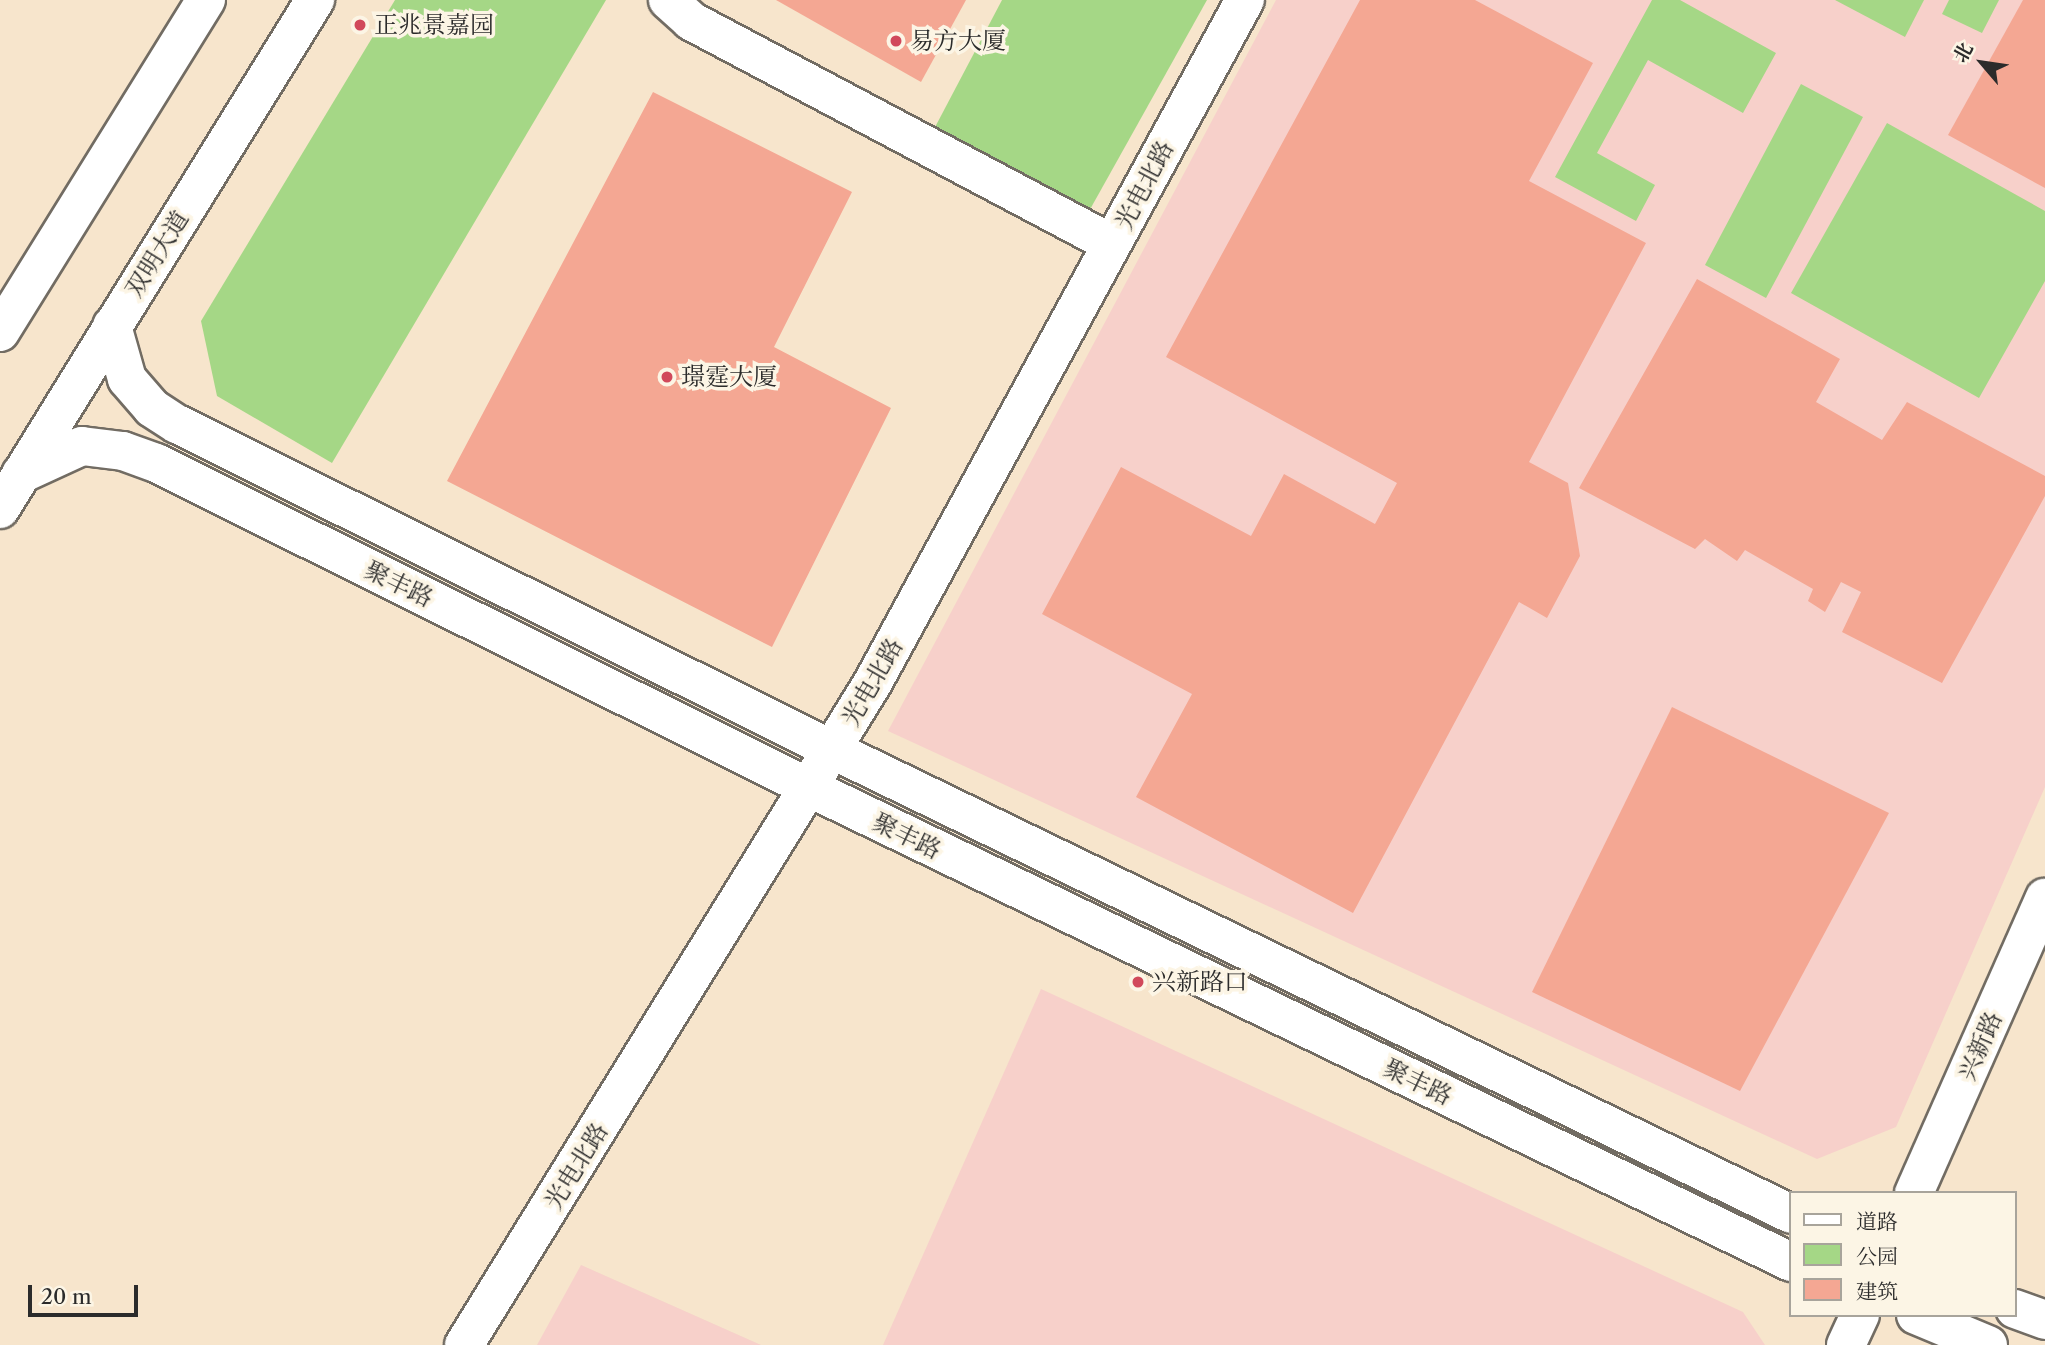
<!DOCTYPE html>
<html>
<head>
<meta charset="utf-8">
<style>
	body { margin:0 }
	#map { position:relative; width:2045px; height:1345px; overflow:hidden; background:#f7e5cc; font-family:"Libre Caslon Text","Noto Serif SC",serif }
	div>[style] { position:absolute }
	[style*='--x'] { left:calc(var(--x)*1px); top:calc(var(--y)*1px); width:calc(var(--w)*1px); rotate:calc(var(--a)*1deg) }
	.built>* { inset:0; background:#f7d0ca }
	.green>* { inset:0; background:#a5d786 }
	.building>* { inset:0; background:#f4a793 }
	.roads { filter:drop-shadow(2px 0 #726c63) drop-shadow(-2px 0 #726c63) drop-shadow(0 2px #726c63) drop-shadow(0 -2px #726c63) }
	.minor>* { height:38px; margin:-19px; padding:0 19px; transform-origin:19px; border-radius:19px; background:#fff }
	.tertiary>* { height:38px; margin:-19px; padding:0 19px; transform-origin:19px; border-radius:19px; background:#fff }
	.primary>* { height:38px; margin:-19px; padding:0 19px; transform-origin:19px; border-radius:19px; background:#fff }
	.dots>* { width:19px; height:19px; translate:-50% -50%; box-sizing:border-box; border:4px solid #fcf5e5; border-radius:50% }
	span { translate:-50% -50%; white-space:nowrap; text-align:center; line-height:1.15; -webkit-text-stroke:7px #fcf5e5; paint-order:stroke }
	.poi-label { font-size:24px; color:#2b2b2b }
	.left { translate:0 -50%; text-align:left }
	.street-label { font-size:24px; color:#2b2b2b }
	.legend { position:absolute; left:1789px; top:1191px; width:228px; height:126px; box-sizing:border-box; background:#fcf5e5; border:2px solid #a8a49b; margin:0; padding:9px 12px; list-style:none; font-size:21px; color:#2b2b2b }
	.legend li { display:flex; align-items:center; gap:14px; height:35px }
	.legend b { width:35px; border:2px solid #a8a49b }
	.north { position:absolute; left:1947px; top:28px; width:70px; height:70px; -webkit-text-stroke:5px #fcf5e5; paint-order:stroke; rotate:299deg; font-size:19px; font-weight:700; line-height:28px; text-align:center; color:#2b2b2b }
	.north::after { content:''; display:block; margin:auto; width:24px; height:32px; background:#2b2b2b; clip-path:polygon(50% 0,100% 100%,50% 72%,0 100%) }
	.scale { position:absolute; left:28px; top:1285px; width:110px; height:32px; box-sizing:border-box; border:4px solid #2b2b2b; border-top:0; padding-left:9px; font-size:21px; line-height:24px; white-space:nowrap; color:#2b2b2b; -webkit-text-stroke:5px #fcf5e5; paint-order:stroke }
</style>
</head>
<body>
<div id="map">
	<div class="built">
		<div style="clip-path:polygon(1276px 0,2045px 0,2045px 787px,1896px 1127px,1817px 1159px,888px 731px)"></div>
		<div style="clip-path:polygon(1041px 989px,1743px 1312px,1765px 1345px,883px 1345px)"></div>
		<div style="clip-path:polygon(581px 1265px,761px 1345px,537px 1345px)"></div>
	</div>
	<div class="green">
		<div style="clip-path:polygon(395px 0,606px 0,332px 463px,217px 396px,201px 321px)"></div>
		<div style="clip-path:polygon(1002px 0,1207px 0,1088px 213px,933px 131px)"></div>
		<div style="clip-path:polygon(1652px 0,1680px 0,1776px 53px,1743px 113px,1648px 60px,1597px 153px,1655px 185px,1636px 221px,1555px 177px)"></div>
		<div style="clip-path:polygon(1835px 0,1924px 0,1905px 37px)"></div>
		<div style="clip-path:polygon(1949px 0,1999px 0,1982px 33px,1942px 14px)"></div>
		<div style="clip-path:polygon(1801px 84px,1863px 117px,1766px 298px,1705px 265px)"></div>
		<div style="clip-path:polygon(1887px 123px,2045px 211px,2045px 281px,1979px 398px,1791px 293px)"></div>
	</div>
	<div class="building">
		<div style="clip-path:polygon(776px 0,966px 0,921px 82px)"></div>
		<div style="clip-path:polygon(1360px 0,1475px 0,1593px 63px,1529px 181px,1646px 243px,1529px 462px,1568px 483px,1580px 556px,1547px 618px,1519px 602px,1353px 913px,1136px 797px,1192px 694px,1042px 614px,1121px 467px,1251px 536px,1284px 474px,1375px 524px,1397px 483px,1166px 357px)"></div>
		<div style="clip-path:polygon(2023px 0,2045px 0,2045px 188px,1948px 135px)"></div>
		<div style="clip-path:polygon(653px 92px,852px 192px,774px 347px,891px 408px,772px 647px,447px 481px)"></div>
		<div style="clip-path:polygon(1697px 279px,1840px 359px,1816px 402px,1882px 440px,1907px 402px,2045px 476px,2045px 496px,1942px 683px,1842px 632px,1861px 592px,1841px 582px,1825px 612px,1808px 601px,1813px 589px,1745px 550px,1737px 561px,1705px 539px,1695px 549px,1579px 488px)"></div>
		<div style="clip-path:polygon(1672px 707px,1889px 813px,1740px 1091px,1532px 992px)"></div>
	</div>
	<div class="roads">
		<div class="minor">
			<div style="--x:668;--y:0;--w:31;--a:42"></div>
			<div style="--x:691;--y:21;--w:476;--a:27.9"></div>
		</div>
		<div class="tertiary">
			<div style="--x:112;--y:326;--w:55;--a:74.2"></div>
			<div style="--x:127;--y:379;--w:38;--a:49"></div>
			<div style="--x:152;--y:408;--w:30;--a:33"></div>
			<div style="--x:177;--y:424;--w:733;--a:26.43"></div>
			<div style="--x:833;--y:750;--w:1064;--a:25.84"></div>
			<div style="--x:21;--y:474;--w:67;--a:-24.7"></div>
			<div style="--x:82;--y:446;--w:41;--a:7"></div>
			<div style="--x:123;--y:451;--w:35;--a:20"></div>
			<div style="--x:156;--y:463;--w:730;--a:26.42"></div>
			<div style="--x:810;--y:788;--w:1090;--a:25.79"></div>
			<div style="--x:1914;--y:1193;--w:323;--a:-66.1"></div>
			<div style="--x:2015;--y:1309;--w:32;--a:20"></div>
			<div style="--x:1916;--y:1315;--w:78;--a:22.6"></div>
			<div style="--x:464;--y:1345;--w:777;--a:-58.32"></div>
			<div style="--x:872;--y:684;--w:779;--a:-61.4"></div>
			<div style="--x:1846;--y:1345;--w:33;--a:-65"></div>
		</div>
		<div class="primary">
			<div style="--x:0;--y:332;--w:391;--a:-58.2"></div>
			<div style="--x:0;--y:509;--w:599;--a:-58.25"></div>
		</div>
	</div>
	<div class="dots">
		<div style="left:360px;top:25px;background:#d1495b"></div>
		<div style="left:896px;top:41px;background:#d1495b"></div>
		<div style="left:667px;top:377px;background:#d1495b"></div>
		<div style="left:1138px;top:982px;background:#d1495b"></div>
	</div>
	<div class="poi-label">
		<span class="left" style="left:374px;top:25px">正兆景嘉园</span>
		<span class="left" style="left:910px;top:41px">易方大厦</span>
		<span class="left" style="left:681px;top:377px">璟霆大厦</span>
		<span class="left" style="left:1152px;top:982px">兴新路口</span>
	</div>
	<div class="street-label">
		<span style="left:1144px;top:185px;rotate:-62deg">光电北路</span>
		<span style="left:157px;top:254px;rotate:-58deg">双明大道</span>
		<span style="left:399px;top:584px;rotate:26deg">聚丰路</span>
		<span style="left:872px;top:682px;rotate:-60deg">光电北路</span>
		<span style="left:907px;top:836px;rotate:26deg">聚丰路</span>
		<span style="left:1980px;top:1046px;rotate:-66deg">兴新路</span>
		<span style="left:1418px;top:1082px;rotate:26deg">聚丰路</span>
		<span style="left:576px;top:1166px;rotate:-58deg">光电北路</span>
	</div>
	<ul class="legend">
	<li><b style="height:9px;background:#fff"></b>道路</li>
	<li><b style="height:19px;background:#a5d786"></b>公园</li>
	<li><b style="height:19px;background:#f4a793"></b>建筑</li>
	</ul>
	<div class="north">北</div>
	<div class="scale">20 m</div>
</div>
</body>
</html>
